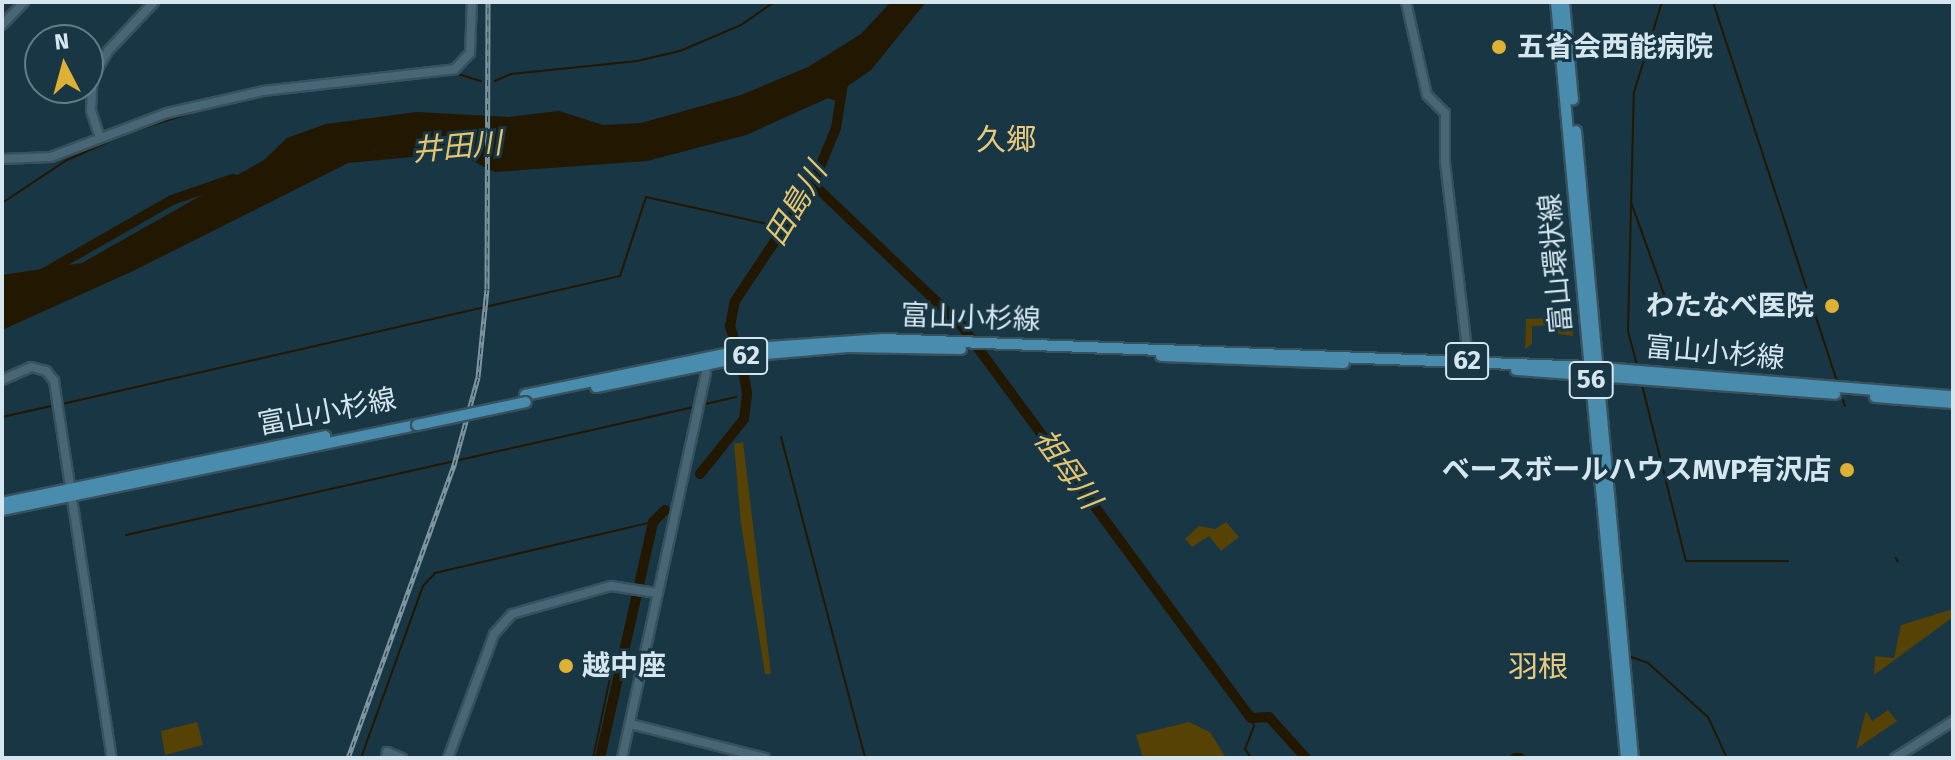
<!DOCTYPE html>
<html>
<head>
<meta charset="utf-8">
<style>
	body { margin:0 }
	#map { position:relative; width:1955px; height:760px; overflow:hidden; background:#183644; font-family:"Fira Sans","Noto Sans JP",sans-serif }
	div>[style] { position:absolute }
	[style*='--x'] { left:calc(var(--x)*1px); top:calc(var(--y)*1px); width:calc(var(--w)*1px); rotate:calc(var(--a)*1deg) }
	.green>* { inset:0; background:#564205 }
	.water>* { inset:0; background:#221700 }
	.stream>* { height:2px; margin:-1px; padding:0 1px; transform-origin:1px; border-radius:1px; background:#221700 }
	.river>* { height:10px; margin:-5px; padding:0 5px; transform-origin:5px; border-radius:5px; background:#221700 }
	.roads { filter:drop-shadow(2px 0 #37515d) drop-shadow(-2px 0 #37515d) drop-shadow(0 2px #37515d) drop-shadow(0 -2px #37515d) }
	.tertiary>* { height:8px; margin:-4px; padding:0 4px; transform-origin:4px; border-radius:4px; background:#486676 }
	.primary>* { height:10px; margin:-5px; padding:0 5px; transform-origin:5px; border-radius:5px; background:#4a8cad }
	.rail>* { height:5px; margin-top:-2.5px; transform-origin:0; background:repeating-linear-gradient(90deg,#183644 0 6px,#7e95a1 0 12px); box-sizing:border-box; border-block:2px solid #7e95a1 }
	.bridges { filter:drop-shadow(2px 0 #37515d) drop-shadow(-2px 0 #37515d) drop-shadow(0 2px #37515d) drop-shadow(0 -2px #37515d) }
	.primary-bridge>* { height:10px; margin:-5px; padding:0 5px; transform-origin:5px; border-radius:5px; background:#4a8cad }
	.dots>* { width:22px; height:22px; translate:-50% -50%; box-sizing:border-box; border:4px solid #183644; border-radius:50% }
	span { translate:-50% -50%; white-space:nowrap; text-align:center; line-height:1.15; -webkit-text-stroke:6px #183644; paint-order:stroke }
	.shield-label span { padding:2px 6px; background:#183644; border:2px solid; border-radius:6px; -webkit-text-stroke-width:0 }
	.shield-label { font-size:26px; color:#d5e6ef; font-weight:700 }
	.poi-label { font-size:28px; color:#d5e6ef; font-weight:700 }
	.left { translate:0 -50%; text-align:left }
	.right { translate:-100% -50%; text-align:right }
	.street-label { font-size:28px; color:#d5e6ef }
	.neighbourhood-label { font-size:30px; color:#e8ca7f }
	.water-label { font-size:30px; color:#e6c56e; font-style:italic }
	.frame { position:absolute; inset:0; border:4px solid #d5e6ef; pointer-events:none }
	.north { position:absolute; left:24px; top:24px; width:80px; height:80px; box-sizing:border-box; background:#183644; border:2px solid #647c88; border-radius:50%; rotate:354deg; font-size:22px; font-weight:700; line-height:32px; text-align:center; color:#d5e6ef }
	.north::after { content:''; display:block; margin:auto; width:28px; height:36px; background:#ddb133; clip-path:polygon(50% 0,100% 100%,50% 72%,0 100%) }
</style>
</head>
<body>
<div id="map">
	<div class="green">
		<div style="clip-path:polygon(1572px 317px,1573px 336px,1558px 334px,1558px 325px,1532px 326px,1532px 344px,1525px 349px,1526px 319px)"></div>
		<div style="clip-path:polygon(743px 442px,771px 674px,765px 674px,741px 524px,734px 444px)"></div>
		<div style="clip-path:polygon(1226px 522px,1239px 537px,1221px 551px,1209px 536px,1192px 547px,1185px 539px,1199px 526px,1215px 529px)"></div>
		<div style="clip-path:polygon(1953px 609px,1953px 617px,1874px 675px,1875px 656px,1894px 658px,1901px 625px)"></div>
		<div style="clip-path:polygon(1888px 710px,1897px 721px,1856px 749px,1866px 711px,1872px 721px)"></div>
		<div style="clip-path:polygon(197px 722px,203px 745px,165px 755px,161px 731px)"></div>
		<div style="clip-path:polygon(1189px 722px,1210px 732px,1226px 758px,1143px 758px,1136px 735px)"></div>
	</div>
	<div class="water">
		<div style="clip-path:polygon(891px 2px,926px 2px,871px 70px,845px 88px,839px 102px,828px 98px,746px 135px,647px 161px,495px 172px,458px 154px,374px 150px,133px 271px,2px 330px,2px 275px,82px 263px,264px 160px,287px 138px,326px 124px,417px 112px,508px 117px,559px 111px,603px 125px,641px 123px,741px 95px,808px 67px,861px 34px)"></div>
	</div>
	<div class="stream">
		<div style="--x:1713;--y:2;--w:399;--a:71.9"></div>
		<div style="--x:414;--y:78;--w:44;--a:-5.2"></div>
		<div style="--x:458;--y:74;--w:24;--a:17"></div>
		<div style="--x:495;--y:81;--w:17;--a:-24"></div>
		<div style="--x:511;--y:74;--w:127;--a:-5.9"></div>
		<div style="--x:637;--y:61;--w:44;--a:-13.1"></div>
		<div style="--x:680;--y:51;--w:66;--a:-23.1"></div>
		<div style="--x:741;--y:25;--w:40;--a:-34.9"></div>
		<div style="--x:228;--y:103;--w:53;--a:-10.9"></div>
		<div style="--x:1953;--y:161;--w:26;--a:90"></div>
		<div style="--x:1631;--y:202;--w:98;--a:70.3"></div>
		<div style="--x:2;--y:203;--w:78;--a:-33.5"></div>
		<div style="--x:67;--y:160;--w:67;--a:-23.9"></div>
		<div style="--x:128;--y:133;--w:82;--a:-17.8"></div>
		<div style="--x:1637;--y:365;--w:35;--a:-105"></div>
		<div style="--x:1628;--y:331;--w:239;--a:-88.6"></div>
		<div style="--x:1634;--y:92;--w:94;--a:-72.7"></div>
		<div style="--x:1642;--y:385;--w:181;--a:76"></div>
		<div style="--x:1686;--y:561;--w:102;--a:0"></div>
		<div style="--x:1843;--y:400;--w:6;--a:72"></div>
		<div style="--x:62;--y:404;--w:572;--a:-12.92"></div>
		<div style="--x:620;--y:276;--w:83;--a:-71.8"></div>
		<div style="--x:646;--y:197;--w:143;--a:12.5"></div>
		<div style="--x:701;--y:405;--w:36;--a:-13"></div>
		<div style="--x:2;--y:417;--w:55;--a:-12.5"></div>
		<div style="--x:781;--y:437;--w:332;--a:75.3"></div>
		<div style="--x:126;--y:535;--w:582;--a:-12.7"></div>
		<div style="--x:1896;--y:558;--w:4;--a:63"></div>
		<div style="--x:1631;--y:657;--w:18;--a:19"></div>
		<div style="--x:1648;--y:663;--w:81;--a:42"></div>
		<div style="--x:1708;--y:717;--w:45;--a:65.1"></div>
		<div style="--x:1251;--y:718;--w:9;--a:69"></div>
		<div style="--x:1254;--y:726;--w:25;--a:111"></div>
		<div style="--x:1245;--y:749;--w:11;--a:56"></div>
		<div style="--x:361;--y:758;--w:183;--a:-70.2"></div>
		<div style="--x:423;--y:586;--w:18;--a:-47"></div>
		<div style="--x:435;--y:573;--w:224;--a:-13.2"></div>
		<div style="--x:593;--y:758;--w:87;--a:-78"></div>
		<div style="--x:611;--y:673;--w:9;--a:-13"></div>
	</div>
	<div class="river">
		<div style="--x:347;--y:158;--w:75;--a:-5.3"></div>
		<div style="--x:813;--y:184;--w:204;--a:43.6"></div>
		<div style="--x:961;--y:325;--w:488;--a:53.6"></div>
		<div style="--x:1251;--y:718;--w:18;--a:-3"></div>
		<div style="--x:1269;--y:717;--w:55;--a:47.9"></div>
		<div style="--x:44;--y:273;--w:147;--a:-29.7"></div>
		<div style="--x:172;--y:200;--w:65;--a:-19"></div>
		<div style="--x:734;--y:339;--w:14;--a:-107"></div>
		<div style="--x:730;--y:326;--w:25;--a:-79"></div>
		<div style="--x:735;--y:301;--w:141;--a:-56.3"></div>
		<div style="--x:813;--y:184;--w:61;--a:-67.7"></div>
		<div style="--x:836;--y:128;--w:45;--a:-81"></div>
		<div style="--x:700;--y:474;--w:70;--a:-51.3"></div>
		<div style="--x:744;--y:419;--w:26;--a:-83"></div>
		<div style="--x:747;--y:393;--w:29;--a:-100"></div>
		<div style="--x:600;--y:758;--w:242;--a:-77.3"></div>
		<div style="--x:653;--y:522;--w:17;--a:-45"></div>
		<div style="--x:1515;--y:758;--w:5;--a:0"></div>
	</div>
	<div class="roads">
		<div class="tertiary">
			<div style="--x:1406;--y:2;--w:95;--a:77.3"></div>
			<div style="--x:1427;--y:95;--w:25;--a:45"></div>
			<div style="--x:1445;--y:113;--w:49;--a:90"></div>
			<div style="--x:1445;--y:162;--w:204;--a:83.3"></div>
			<div style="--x:2;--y:25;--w:32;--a:-46"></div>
			<div style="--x:100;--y:138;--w:29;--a:-108"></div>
			<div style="--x:91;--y:110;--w:33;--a:-87"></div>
			<div style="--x:93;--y:77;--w:30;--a:-60"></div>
			<div style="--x:108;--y:51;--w:67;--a:-46.8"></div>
			<div style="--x:2;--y:159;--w:49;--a:-2.3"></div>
			<div style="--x:51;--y:157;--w:124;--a:-20.8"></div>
			<div style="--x:167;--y:113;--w:98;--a:-12.9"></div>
			<div style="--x:263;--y:91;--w:193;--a:-6.5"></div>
			<div style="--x:455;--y:69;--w:22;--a:-47"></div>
			<div style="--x:470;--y:53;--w:51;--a:-87.8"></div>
			<div style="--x:2;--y:380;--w:32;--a:-24"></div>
			<div style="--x:31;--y:367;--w:16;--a:15"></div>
			<div style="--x:46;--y:371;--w:13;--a:51"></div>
			<div style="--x:54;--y:381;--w:381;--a:81.3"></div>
			<div style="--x:631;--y:724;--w:138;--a:14.2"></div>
			<div style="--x:386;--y:758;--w:6;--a:-81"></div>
			<div style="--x:387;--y:752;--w:16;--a:22"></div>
			<div style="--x:448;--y:758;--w:132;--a:-69.6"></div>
			<div style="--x:494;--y:634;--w:27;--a:-48"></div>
			<div style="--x:512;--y:614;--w:103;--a:-15.8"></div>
			<div style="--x:611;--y:586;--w:46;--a:8.8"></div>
			<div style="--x:622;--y:758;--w:395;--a:-77.7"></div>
			<div style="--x:706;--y:372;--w:12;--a:-104"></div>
			<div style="--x:1895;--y:758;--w:69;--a:-32.5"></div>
		</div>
		<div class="primary">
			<div style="--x:1556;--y:2;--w:759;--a:84.71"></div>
			<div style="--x:1564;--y:2;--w:98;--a:84.8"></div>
			<div style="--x:1576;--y:131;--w:630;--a:84.81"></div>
			<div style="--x:1161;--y:356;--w:183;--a:2.2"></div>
			<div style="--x:1516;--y:370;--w:320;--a:4.3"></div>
			<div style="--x:596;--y:387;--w:161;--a:-11.4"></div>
			<div style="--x:754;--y:355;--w:94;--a:-4.9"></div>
			<div style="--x:848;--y:347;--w:113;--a:1"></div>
			<div style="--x:525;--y:395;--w:234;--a:-11.6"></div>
			<div style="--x:754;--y:348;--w:129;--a:-4"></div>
			<div style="--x:883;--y:339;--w:708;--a:2.27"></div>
			<div style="--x:1590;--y:367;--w:364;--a:4.6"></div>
			<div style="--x:1875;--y:397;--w:78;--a:4.4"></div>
			<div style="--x:2;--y:503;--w:330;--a:-11.7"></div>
			<div style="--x:2;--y:510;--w:424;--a:-11.6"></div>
		</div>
	</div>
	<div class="rail">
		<div style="--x:348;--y:758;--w:312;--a:-70.1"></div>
		<div style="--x:454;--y:465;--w:91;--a:-74.7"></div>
		<div style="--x:478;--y:377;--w:88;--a:-84.2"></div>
		<div style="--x:487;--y:289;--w:287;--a:-89.8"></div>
	</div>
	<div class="bridges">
		<div class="primary-bridge">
			<div style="--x:417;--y:425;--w:111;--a:-11.9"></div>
		</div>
	</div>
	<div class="dots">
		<div style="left:1499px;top:47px;background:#ddb133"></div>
		<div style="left:1832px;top:306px;background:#ddb133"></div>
		<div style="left:1847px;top:470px;background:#ddb133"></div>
		<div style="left:566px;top:666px;background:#ddb133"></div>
	</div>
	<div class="shield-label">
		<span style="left:746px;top:356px">62</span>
		<span style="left:1467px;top:361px">62</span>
		<span style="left:1591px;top:380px">56</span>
	</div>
	<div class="poi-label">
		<span class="left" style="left:1517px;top:47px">五省会西能病院</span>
		<span class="right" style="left:1814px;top:306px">わたなべ医院</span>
		<span class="right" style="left:1831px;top:470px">ベースボールハウスMVP有沢店</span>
		<span class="left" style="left:582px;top:666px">越中座</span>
	</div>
	<div class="street-label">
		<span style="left:1556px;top:263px;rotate:-95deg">富山環状線</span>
		<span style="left:971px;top:318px;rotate:2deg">富山小杉線</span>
		<span style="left:1715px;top:353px;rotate:5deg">富山小杉線</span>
		<span style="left:327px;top:412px;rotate:-11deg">富山小杉線</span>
	</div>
	<div class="neighbourhood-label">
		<span style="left:1006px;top:140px">久郷</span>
		<span style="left:1538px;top:667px">羽根</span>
	</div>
	<div class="water-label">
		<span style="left:457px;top:147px;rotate:-5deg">井田川</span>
		<span style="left:796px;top:204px;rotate:-59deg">田島川</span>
		<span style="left:1067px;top:469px;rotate:54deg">祖母川</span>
	</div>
	<div class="frame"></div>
	<div class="north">N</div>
</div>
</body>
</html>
